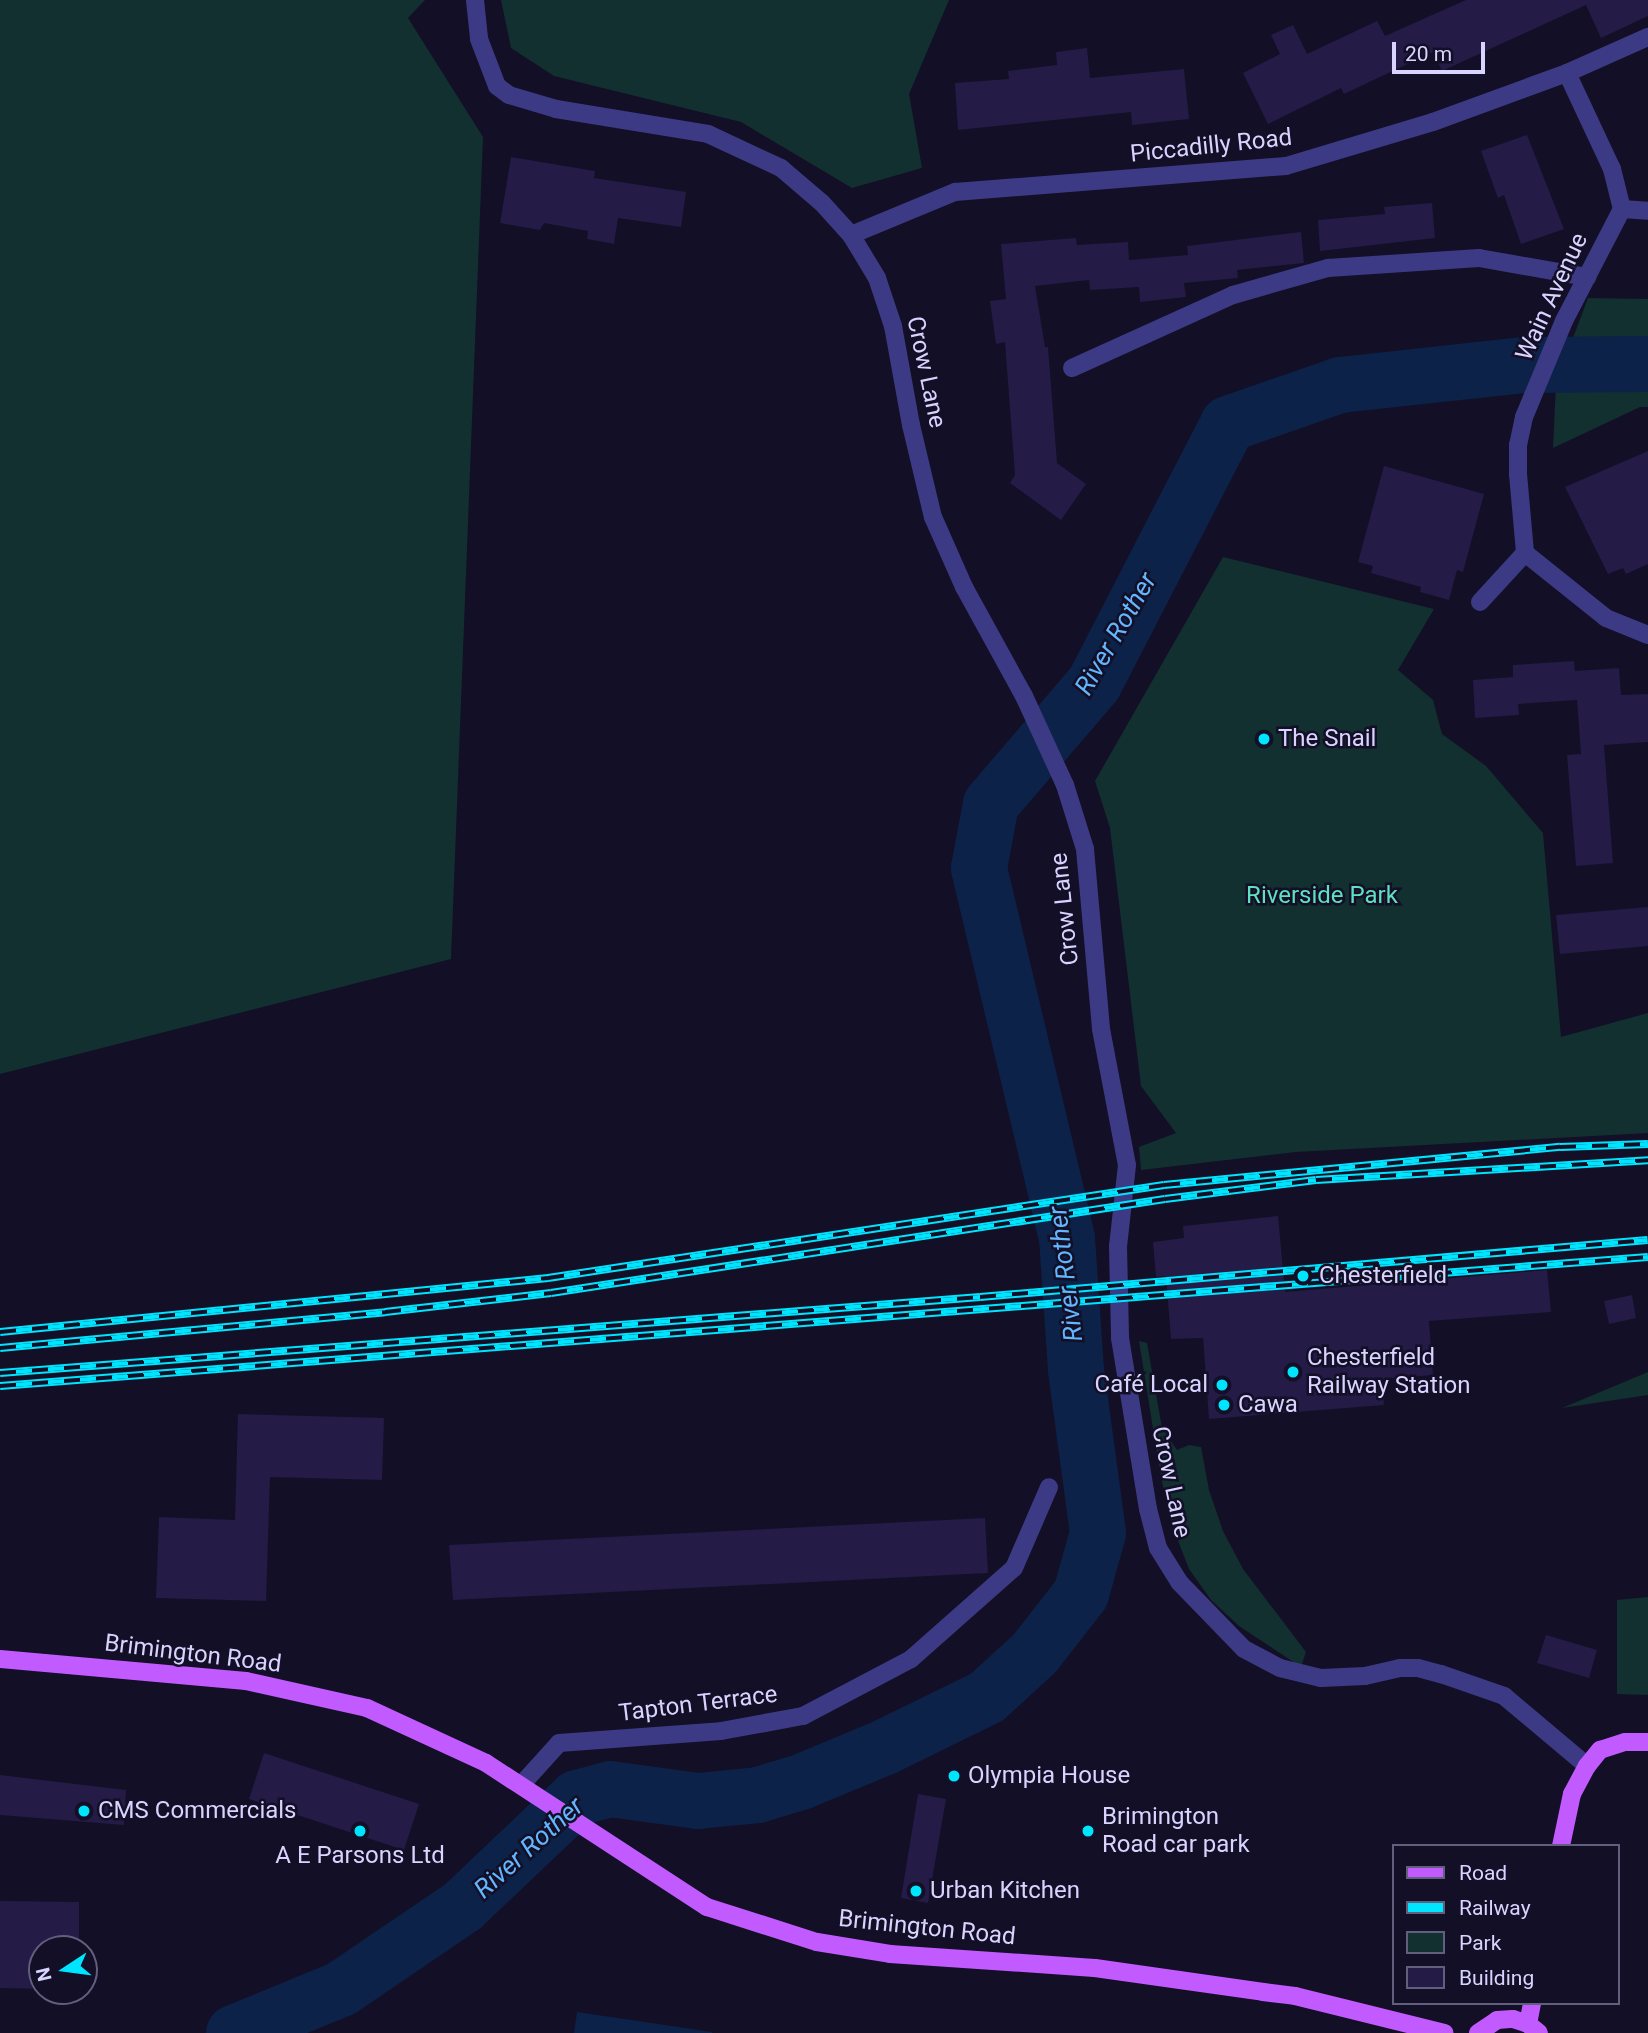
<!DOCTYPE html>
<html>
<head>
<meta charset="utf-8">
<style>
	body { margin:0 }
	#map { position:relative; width:1648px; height:2033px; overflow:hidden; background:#130f26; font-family:Roboto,sans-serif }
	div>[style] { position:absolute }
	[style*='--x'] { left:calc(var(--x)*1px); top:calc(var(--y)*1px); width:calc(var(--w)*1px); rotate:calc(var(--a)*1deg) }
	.green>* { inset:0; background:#12302f }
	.water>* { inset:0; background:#0c2248 }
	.river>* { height:56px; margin:-28px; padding:0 28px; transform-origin:28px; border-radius:28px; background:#0c2248 }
	.building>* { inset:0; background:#241b47 }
	.minor>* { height:18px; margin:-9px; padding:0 9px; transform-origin:9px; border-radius:9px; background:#3d3a85 }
	.major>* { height:18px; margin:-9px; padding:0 9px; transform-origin:9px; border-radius:9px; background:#c25bff }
	.rail>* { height:8px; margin-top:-4px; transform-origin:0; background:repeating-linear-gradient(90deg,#130f26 0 16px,#00e5ff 0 32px); box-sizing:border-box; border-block:2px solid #00e5ff }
	.dots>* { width:19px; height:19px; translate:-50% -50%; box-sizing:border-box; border:4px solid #130f26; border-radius:50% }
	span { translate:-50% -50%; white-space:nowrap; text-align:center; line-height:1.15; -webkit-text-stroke:5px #130f26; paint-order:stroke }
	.street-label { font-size:24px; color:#d9d4ff }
	.poi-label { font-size:24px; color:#d9d4ff }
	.left { translate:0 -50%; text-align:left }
	.right { translate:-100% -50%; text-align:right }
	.park-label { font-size:24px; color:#5fe0c0 }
	.water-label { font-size:26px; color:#62b6ff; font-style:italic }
	.legend { position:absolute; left:1392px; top:1844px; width:228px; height:161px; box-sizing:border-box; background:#130f26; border:2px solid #625e7d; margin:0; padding:9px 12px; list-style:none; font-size:21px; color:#d9d4ff }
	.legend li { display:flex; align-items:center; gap:14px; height:35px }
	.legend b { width:35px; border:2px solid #625e7d }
	.north { position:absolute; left:28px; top:1935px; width:70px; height:70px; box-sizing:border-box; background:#130f26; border:2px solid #625e7d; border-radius:50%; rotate:257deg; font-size:19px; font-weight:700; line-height:28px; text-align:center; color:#d9d4ff }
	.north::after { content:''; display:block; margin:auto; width:24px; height:32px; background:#00e5ff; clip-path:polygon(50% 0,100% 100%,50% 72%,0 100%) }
	.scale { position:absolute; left:1392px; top:42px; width:93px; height:32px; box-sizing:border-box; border:4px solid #d9d4ff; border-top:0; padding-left:9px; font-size:21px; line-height:24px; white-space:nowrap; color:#d9d4ff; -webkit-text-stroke:5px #130f26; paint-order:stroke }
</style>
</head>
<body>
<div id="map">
	<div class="green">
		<div style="clip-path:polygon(0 0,425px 0,408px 18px,483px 137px,451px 959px,0 1074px)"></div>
		<div style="clip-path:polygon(501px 0,949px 0,909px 94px,922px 168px,852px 188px,741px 122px,554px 76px,511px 48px)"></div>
		<div style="clip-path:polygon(1588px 298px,1648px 299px,1648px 407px,1640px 407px,1553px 448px,1556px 383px)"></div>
		<div style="clip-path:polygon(1223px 557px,1434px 609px,1398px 670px,1433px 700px,1442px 734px,1486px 766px,1543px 833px,1561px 1037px,1648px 1013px,1648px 1133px,1296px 1152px,1141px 1170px,1139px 1147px,1176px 1133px,1141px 1086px,1110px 828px,1095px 781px)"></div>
		<div style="clip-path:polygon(1139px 1341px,1147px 1343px,1162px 1428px,1177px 1450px,1189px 1445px,1201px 1447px,1209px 1490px,1223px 1531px,1243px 1569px,1306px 1652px,1301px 1667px,1239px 1626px,1211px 1600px,1189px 1569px,1170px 1520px,1160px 1472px)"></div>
		<div style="clip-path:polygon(1648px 1372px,1648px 1395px,1562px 1408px)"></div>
		<div style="clip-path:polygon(1648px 1597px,1648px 1695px,1617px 1694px,1617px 1600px)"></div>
	</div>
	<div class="water">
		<div style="clip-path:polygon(577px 2012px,712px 2032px,712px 2033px,574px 2033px)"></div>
	</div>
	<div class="river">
		<div style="--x:234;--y:2033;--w:116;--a:-22.4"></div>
		<div style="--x:341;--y:1989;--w:148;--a:-34.2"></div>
		<div style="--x:463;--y:1906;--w:157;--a:-43.5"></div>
		<div style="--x:577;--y:1798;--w:34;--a:-15"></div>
		<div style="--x:610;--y:1789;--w:89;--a:7.8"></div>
		<div style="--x:698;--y:1801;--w:60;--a:-5.7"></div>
		<div style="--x:758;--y:1795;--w:45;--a:-16.8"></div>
		<div style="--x:801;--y:1782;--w:91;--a:-22.6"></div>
		<div style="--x:885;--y:1747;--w:114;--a:-26.1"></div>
		<div style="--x:987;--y:1697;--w:65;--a:-42.5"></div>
		<div style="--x:1035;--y:1653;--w:75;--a:-52.1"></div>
		<div style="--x:1081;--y:1594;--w:63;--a:-74.4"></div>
		<div style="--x:1098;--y:1533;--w:164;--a:-97.7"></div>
		<div style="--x:1076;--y:1370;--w:132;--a:-93.9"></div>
		<div style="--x:1067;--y:1238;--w:380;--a:-103.4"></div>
		<div style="--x:979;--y:868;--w:65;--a:-79.4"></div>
		<div style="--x:991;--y:804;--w:158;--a:-49.4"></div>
		<div style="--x:1094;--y:684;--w:292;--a:-62.7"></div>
		<div style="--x:1228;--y:424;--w:119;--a:-19.2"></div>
		<div style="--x:1340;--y:385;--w:186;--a:-6.2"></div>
		<div style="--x:1525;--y:365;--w:123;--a:-0.5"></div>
	</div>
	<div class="building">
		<div style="clip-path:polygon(1466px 0,1648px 0,1648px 16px,1601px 38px,1586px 5px,1442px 71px,1433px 52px,1344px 94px,1341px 88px,1268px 124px,1243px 73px,1280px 54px,1271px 35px,1293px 25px,1307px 54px,1377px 21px,1385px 36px)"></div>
		<div style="clip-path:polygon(1087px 48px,1090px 78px,1184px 69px,1189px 119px,1132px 125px,1131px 112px,958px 130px,955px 83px,1009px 79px,1008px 71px,1057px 65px,1056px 52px)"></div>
		<div style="clip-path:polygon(1527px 135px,1564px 229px,1521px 244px,1504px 195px,1498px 198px,1481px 151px)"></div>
		<div style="clip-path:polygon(511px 157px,595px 171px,594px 178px,686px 192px,681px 227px,618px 218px,614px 244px,587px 239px,588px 231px,544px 223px,540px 230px,500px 223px)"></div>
		<div style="clip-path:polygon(1432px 203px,1435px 238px,1320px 251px,1318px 220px,1385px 214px,1384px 207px)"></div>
		<div style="clip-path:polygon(1301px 232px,1304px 263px,1237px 270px,1238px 278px,1184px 283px,1186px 297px,1140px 302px,1139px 287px,1090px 290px,1089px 280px,1035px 286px,1045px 347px,1048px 347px,1057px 463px,1086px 484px,1061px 520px,1010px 483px,1015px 475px,1005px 342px,996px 344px,990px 301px,1006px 299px,1001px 244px,1076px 238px,1077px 245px,1128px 242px,1129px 260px,1188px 255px,1187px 246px)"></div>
		<div style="clip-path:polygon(1648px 451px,1648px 564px,1626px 574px,1623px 568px,1608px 574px,1565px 487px)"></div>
		<div style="clip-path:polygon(1384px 466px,1484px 494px,1463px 572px,1457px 570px,1449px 600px,1420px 592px,1421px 587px,1371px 573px,1373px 566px,1358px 562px)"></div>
		<div style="clip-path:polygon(1574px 661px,1575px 671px,1619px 668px,1621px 695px,1648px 694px,1648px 742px,1604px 745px,1613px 863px,1576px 866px,1567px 755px,1581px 754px,1577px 700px,1518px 704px,1519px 715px,1475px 718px,1473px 680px,1513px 677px,1513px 665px)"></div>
		<div style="clip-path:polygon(1648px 907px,1648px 946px,1560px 954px,1556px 915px)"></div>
		<div style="clip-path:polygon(1278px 1216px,1285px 1292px,1547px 1270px,1551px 1312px,1429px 1321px,1433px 1375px,1382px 1379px,1384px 1405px,1209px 1419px,1203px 1338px,1171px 1339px,1166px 1276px,1156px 1277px,1153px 1242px,1184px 1238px,1183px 1226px)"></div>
		<div style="clip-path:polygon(1632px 1295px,1636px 1318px,1609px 1324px,1604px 1301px)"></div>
		<div style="clip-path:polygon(238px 1414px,384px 1418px,382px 1480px,270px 1477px,266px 1601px,156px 1598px,159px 1517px,235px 1520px)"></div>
		<div style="clip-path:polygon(985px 1518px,988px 1573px,453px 1600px,449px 1545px)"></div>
		<div style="clip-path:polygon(1546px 1635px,1597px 1650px,1589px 1678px,1537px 1663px)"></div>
		<div style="clip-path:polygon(264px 1753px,419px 1804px,404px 1850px,249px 1799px)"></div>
		<div style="clip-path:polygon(0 1775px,126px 1790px,124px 1825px,0 1815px)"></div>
		<div style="clip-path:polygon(918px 1794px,946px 1799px,928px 1903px,901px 1898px)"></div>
		<div style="clip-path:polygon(0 1901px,79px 1902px,79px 1949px,42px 1949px,42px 1989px,0 1988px)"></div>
	</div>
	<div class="minor">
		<div style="--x:475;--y:0;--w:39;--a:84"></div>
		<div style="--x:479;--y:39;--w:50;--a:69"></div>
		<div style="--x:497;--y:86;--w:15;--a:37"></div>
		<div style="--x:509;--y:95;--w:49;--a:16.6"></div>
		<div style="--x:556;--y:109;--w:154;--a:9.3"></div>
		<div style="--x:708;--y:134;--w:81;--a:25"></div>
		<div style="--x:781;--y:168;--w:54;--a:40.5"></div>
		<div style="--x:822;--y:203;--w:43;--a:47.8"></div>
		<div style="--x:851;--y:235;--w:50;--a:58.8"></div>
		<div style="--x:877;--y:278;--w:51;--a:71.6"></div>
		<div style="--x:893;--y:326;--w:101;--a:79.7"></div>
		<div style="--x:911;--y:425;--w:95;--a:76.6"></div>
		<div style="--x:933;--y:517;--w:77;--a:66.1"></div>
		<div style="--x:964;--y:587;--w:124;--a:61.2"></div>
		<div style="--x:1024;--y:696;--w:98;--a:65.3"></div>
		<div style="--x:1065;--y:785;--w:67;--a:72.6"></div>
		<div style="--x:1085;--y:849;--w:181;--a:84.9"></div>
		<div style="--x:1101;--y:1029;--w:138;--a:79.2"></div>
		<div style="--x:1127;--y:1165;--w:82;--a:96.3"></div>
		<div style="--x:1118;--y:1247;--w:91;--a:88.7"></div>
		<div style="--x:1120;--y:1338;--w:173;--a:80.7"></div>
		<div style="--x:1148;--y:1509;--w:40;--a:75.6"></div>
		<div style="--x:1158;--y:1548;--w:40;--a:58"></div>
		<div style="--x:1179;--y:1582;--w:93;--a:45.9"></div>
		<div style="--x:1244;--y:1649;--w:41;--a:27.8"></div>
		<div style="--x:1280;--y:1668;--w:42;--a:13.7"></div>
		<div style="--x:1321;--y:1678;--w:44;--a:-2.6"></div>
		<div style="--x:1365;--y:1676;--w:36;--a:-13"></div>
		<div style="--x:1400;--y:1668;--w:18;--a:0"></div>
		<div style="--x:1418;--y:1668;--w:24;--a:15"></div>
		<div style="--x:1441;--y:1674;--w:67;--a:19.2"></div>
		<div style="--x:1504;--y:1696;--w:109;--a:40.1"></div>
		<div style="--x:1567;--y:73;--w:106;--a:64.9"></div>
		<div style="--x:1612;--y:169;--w:41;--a:76"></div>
		<div style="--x:1622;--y:209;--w:126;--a:117.4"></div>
		<div style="--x:1564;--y:321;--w:104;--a:112.6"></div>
		<div style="--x:1524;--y:417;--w:29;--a:102"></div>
		<div style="--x:1518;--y:445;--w:29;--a:90"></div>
		<div style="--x:1518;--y:474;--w:79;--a:84.9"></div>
		<div style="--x:1525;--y:553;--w:104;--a:38.7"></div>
		<div style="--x:1606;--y:618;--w:45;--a:22"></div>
		<div style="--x:1622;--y:209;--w:26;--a:4"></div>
		<div style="--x:851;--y:235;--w:113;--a:-22.5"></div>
		<div style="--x:955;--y:192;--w:332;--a:-4.5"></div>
		<div style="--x:1286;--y:166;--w:153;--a:-16.7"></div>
		<div style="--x:1433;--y:122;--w:143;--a:-20.1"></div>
		<div style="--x:1567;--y:73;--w:89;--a:-24"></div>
		<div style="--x:1072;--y:368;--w:177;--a:-24.4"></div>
		<div style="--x:1233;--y:295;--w:99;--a:-15.9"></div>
		<div style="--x:1328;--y:268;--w:151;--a:-3.8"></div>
		<div style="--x:1479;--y:258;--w:110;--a:10"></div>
		<div style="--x:1480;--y:602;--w:67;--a:-47.4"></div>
		<div style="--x:522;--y:1784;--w:55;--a:-47.9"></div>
		<div style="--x:559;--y:1743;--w:162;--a:-4.2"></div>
		<div style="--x:721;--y:1731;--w:83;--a:-10.4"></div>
		<div style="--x:803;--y:1716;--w:122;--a:-27.8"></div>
		<div style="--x:911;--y:1659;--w:137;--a:-41.5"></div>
		<div style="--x:1014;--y:1568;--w:88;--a:-66.6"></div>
	</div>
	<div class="major">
		<div style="--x:0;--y:1659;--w:247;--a:5.1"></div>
		<div style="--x:246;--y:1681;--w:124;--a:12.6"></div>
		<div style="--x:367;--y:1708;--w:131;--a:24.8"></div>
		<div style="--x:486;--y:1763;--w:264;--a:33.1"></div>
		<div style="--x:707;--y:1907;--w:115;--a:17.7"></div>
		<div style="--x:817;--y:1942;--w:74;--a:9.3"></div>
		<div style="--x:890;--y:1954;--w:205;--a:3.9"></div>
		<div style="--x:1095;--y:1968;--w:170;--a:8.1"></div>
		<div style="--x:1263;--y:1992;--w:32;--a:7"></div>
		<div style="--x:1295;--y:1996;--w:154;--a:13.9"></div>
		<div style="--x:1561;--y:1846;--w:53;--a:-78.1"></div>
		<div style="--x:1572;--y:1794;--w:32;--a:-62"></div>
		<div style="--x:1587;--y:1766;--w:21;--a:-51"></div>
		<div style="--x:1600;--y:1750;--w:26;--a:-18"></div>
		<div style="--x:1625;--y:1742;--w:23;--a:0"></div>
		<div style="--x:1528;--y:2024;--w:21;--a:-79"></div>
		<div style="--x:1478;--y:2033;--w:23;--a:-34"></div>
		<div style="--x:1497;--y:2020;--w:16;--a:-4"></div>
		<div style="--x:1513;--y:2019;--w:16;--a:18"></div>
		<div style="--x:1528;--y:2024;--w:14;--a:39"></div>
	</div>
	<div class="rail">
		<div style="--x:0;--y:1332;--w:551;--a:-5.63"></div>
		<div style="--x:548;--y:1278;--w:623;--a:-8.59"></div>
		<div style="--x:1164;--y:1185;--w:398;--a:-5.5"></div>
		<div style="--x:1560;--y:1147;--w:88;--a:-2"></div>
		<div style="--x:0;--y:1348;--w:387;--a:-5.3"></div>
		<div style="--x:385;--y:1312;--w:167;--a:-6.5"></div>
		<div style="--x:551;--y:1293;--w:621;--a:-8.7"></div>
		<div style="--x:1165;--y:1199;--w:152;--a:-7.2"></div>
		<div style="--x:1316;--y:1180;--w:333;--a:-3.4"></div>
		<div style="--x:0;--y:1373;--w:983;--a:-4.43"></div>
		<div style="--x:980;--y:1297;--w:670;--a:-4.88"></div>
		<div style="--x:0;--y:1386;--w:1653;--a:-4.48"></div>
	</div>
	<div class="dots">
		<div style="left:1264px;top:739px;background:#00e5ff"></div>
		<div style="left:1303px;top:1276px;background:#00e5ff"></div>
		<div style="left:1293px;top:1372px;background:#00e5ff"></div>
		<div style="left:1222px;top:1385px;background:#00e5ff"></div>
		<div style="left:1224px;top:1405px;background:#00e5ff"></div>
		<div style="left:954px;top:1776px;background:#00e5ff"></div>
		<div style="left:84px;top:1811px;background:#00e5ff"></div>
		<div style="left:360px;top:1831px;background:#00e5ff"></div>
		<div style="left:1088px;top:1831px;background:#00e5ff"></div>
		<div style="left:916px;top:1891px;background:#00e5ff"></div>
	</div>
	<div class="street-label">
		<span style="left:1211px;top:146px;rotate:-6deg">Piccadilly Road</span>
		<span style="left:1552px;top:297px;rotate:-65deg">Wain Avenue</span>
		<span style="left:926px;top:372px;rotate:78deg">Crow Lane</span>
		<span style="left:1065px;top:909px;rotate:-96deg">Crow Lane</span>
		<span style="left:1171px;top:1482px;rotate:78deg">Crow Lane</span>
		<span style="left:193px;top:1654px;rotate:7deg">Brimington Road</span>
		<span style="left:698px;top:1704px;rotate:-7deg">Tapton Terrace</span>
		<span style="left:927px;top:1928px;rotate:6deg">Brimington Road</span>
	</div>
	<div class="poi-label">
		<span class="left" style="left:1278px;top:739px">The Snail</span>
		<span class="left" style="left:1319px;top:1276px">Chesterfield</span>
		<span class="left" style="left:1307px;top:1372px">Chesterfield<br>Railway Station</span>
		<span class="right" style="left:1208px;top:1385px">Café Local</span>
		<span class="left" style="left:1238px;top:1405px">Cawa</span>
		<span class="left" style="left:968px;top:1776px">Olympia House</span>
		<span class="left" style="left:98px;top:1811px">CMS Commercials</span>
		<span class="left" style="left:1102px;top:1831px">Brimington<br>Road car park</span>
		<span style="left:360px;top:1856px">A E Parsons Ltd</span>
		<span class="left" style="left:930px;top:1891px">Urban Kitchen</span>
	</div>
	<div class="park-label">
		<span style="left:1322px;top:896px">Riverside Park</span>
	</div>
	<div class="water-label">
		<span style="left:1116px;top:634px;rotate:-60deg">River Rother</span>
		<span style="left:1066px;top:1274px;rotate:-97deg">River Rother</span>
		<span style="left:529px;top:1848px;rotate:-42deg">River Rother</span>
	</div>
	<ul class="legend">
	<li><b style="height:9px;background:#c25bff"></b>Road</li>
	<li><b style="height:9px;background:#00e5ff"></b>Railway</li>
	<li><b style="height:19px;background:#12302f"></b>Park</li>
	<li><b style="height:19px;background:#241b47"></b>Building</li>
	</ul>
	<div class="north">N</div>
	<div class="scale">20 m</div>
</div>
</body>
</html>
